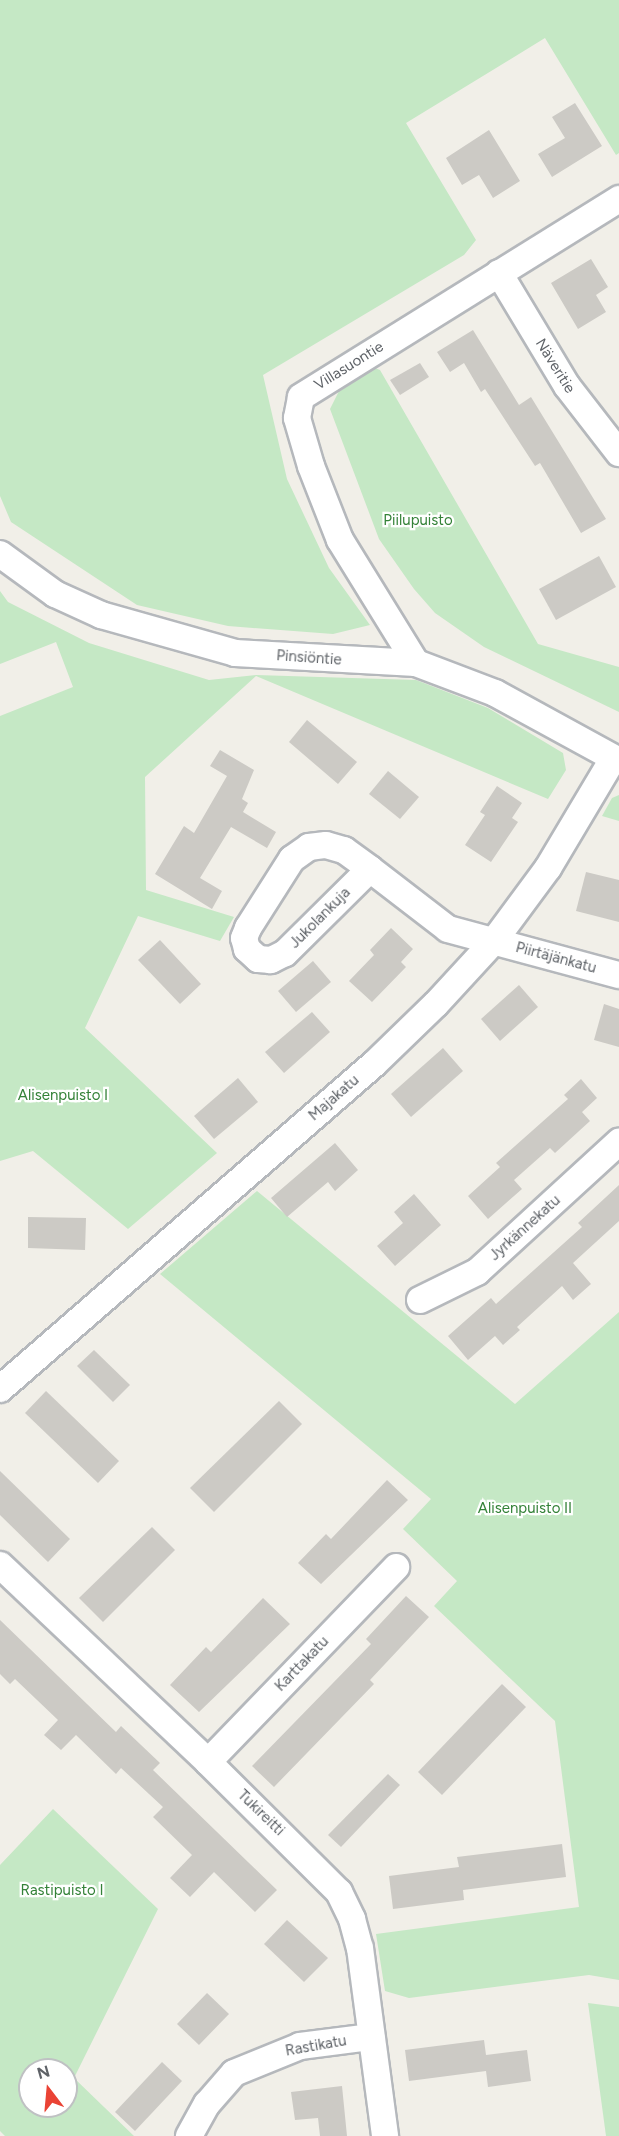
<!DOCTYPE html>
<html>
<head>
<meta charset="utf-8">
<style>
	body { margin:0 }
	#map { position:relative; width:619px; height:2136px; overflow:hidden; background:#f1efe8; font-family:Figtree,sans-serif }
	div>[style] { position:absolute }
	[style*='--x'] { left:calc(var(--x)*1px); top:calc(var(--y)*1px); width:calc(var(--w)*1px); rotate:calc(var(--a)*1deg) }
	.green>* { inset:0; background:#c5e8c5 }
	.building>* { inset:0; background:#cccac5 }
	.roads { filter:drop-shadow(2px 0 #b5b8bc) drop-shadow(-2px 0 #b5b8bc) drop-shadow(0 2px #b5b8bc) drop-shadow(0 -2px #b5b8bc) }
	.minor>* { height:26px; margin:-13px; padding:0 13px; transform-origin:13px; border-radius:13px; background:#fff }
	span { translate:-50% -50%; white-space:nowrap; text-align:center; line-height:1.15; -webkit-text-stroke:4.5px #fff; paint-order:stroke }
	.street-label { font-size:15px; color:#5f6368 }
	.park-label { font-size:15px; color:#348238 }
	.north { position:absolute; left:18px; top:2058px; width:60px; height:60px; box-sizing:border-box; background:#fff; border:2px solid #bfc1c3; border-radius:50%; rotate:344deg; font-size:16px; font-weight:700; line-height:24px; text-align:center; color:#5f6368 }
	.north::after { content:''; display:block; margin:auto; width:21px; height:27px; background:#ea4335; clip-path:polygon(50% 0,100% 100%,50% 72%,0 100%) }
</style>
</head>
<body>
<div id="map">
	<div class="green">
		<div style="clip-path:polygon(0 0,619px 0,619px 153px,616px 155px,545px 38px,406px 123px,476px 240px,464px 255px,263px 375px,287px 479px,329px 568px,370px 625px,333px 634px,228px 626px,137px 605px,11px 522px,0 496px)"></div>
		<div style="clip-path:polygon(372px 367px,380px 370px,538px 644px,619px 667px,619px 712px,484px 647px,435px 613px,414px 589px,379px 539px,330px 409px,342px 385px)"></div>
		<div style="clip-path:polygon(0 591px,8px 602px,89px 643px,209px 680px,256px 675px,416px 680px,488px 708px,563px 753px,566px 770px,548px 799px,256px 676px,145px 777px,146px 890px,234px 917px,220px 941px,138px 916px,85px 1028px,217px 1153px,128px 1229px,33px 1151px,0 1161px,0 716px,73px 687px,56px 642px,0 664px)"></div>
		<div style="clip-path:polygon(619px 795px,619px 821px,602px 816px,612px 798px)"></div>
		<div style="clip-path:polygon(257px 1191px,515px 1404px,619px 1312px,619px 1980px,589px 1975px,409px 1998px,385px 1991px,376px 1934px,579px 1907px,555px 1721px,434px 1606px,457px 1581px,403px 1529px,431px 1499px,160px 1274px)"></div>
		<div style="clip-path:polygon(evenodd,53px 1809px,158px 1909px,74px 2078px,134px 2136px,5px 2136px,0 2131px,0 1865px,53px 1809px,30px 2070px,66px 2070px,66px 2106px,30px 2106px,30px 2070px)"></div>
		<div style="clip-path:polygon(588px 2003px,619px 2007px,619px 2136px,606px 2136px)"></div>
	</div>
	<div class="building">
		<div style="clip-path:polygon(575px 103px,602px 146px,552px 177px,538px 154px,565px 138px,552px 117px)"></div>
		<div style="clip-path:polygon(489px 130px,520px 181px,493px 198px,479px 175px,462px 185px,446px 158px)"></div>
		<div style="clip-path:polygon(591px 259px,608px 287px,596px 295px,606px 312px,578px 329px,551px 283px)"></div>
		<div style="clip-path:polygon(473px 330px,519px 405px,531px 397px,606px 519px,581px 533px,540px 463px,535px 466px,485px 389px,481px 392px,464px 363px,450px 372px,437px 352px)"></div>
		<div style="clip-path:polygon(420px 363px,429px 377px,400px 395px,390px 380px)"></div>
		<div style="clip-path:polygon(599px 556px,616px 587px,556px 620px,539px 589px)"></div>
		<div style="clip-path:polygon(307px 720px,357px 762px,338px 784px,289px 742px)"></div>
		<div style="clip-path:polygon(220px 750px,254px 770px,242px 799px,248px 803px,243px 812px,276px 832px,267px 848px,231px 827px,200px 878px,222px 891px,212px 909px,155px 874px,184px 826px,194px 833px,227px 776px,210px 766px)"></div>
		<div style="clip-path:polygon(388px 771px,419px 797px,400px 819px,369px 794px)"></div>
		<div style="clip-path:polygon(497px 786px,522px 803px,512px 818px,518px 822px,491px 862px,465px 845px,485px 815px,480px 812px)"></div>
		<div style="clip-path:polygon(586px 872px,619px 880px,619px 922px,576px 911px)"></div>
		<div style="clip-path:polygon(391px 928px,413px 949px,401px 962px,406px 967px,372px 1002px,349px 981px,374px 955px,370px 950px)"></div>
		<div style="clip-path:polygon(160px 940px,201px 984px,180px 1004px,138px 960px)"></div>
		<div style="clip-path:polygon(313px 961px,331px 982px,296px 1012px,278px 991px)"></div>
		<div style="clip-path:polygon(519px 985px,538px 1007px,500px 1041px,481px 1019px)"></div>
		<div style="clip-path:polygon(604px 1004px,619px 1009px,619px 1047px,594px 1040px)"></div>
		<div style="clip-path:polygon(312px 1012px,330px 1032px,284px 1073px,265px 1052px)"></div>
		<div style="clip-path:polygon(443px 1048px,463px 1071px,411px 1117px,391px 1094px)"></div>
		<div style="clip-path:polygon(238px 1078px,258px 1102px,214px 1139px,194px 1116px)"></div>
		<div style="clip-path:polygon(581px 1079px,597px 1098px,582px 1112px,590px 1121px,555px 1153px,550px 1148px,514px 1180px,522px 1189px,488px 1219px,468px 1196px,500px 1167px,496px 1163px,568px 1099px,564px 1095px)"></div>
		<div style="clip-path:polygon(335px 1143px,358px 1170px,335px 1191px,328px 1182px,287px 1217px,271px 1198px)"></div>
		<div style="clip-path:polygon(619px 1185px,619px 1221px,573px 1263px,591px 1284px,573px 1300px,562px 1286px,517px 1327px,520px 1330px,503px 1345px,495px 1336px,468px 1360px,448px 1336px,491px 1298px,496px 1304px,582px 1227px,578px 1223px)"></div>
		<div style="clip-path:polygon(414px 1194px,441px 1225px,395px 1266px,377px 1246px,403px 1223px,394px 1212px)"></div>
		<div style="clip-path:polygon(28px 1217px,86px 1218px,85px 1250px,28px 1248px)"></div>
		<div style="clip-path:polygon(94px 1350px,130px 1385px,113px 1402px,77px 1366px)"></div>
		<div style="clip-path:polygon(46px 1391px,119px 1461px,98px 1483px,25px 1413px)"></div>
		<div style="clip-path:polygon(279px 1401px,302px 1424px,214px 1512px,190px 1488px)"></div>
		<div style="clip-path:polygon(0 1471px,70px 1539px,48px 1562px,0 1515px)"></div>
		<div style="clip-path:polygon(387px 1480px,408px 1500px,321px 1584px,298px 1563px,326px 1534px,331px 1539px)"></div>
		<div style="clip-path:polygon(152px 1527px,175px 1550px,103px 1622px,79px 1598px)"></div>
		<div style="clip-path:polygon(406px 1596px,429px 1617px,370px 1680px,374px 1684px,274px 1787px,252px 1766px,371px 1644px,366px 1639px)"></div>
		<div style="clip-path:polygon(263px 1598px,290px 1624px,199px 1712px,170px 1685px,206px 1647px,211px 1652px)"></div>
		<div style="clip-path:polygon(0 1620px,116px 1732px,121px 1726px,160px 1763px,153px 1770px,277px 1890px,255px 1912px,214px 1872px,190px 1897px,170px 1878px,192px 1855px,153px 1817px,163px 1807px,121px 1768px,116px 1774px,76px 1735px,61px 1750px,44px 1735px,58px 1720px,15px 1679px,10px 1684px,0 1674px)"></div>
		<div style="clip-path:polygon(502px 1684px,526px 1707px,442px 1795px,418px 1772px)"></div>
		<div style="clip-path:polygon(388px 1774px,400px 1785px,341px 1847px,328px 1835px)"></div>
		<div style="clip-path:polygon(562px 1844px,566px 1877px,463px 1890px,464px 1900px,393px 1909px,389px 1876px,459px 1867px,457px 1857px)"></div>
		<div style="clip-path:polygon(287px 1920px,328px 1958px,304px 1982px,264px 1944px)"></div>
		<div style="clip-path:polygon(207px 1993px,229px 2014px,199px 2045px,177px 2024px)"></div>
		<div style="clip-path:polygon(484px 2040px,486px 2055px,527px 2050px,531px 2081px,488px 2087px,486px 2071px,409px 2081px,405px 2050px)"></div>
		<div style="clip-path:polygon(162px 2062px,182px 2081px,135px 2131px,115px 2112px)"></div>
		<div style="clip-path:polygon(342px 2086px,347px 2136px,320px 2136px,318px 2118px,295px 2120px,291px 2092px)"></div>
	</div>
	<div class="roads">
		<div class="minor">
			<div style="--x:499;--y:273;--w:132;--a:59"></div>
			<div style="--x:567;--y:386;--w:85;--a:52.2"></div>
			<div style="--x:0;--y:554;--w:68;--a:36"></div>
			<div style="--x:55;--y:594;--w:51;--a:24.5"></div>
			<div style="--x:101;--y:615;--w:139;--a:15.8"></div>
			<div style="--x:235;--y:653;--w:181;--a:3.2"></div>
			<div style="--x:416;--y:663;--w:85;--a:20.8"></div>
			<div style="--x:495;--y:693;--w:141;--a:28.7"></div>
			<div style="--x:416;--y:663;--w:145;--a:-121.7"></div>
			<div style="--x:340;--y:540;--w:79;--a:-111.4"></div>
			<div style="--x:311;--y:466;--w:50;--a:-106.3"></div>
			<div style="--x:297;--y:418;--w:21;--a:-79"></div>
			<div style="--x:301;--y:397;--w:375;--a:-31.9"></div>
			<div style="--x:370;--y:869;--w:120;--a:135.3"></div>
			<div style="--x:285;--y:953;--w:16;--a:153"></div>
			<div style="--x:271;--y:960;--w:13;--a:-176"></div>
			<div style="--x:258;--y:959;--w:15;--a:-138"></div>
			<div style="--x:247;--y:949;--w:11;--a:-105"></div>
			<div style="--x:244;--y:938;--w:11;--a:-68"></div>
			<div style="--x:248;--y:928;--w:82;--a:-57.5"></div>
			<div style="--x:292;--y:859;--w:21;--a:-35"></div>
			<div style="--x:309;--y:847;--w:17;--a:-7"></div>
			<div style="--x:326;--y:845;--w:19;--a:16"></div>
			<div style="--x:344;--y:850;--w:32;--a:36"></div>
			<div style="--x:370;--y:869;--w:98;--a:37.6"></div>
			<div style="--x:448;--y:929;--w:177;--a:15.1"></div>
			<div style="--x:420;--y:1300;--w:64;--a:-26.2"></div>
			<div style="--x:477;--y:1272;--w:193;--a:-42.5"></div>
			<div style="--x:0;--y:1389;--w:495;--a:-41"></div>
			<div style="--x:374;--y:1064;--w:86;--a:-44.1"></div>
			<div style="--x:436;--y:1004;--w:86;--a:-47.4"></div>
			<div style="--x:494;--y:941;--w:91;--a:-53.5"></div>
			<div style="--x:548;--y:868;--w:127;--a:-59.2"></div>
			<div style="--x:0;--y:1565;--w:286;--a:43.4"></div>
			<div style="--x:208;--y:1762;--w:185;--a:44.8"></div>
			<div style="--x:339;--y:1892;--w:30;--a:64"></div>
			<div style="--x:352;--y:1919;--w:30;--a:75"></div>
			<div style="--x:360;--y:1948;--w:190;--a:82.4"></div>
			<div style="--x:208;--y:1762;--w:271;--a:-46"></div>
			<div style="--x:189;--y:2136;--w:37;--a:-61"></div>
			<div style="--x:207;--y:2104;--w:41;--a:-48.9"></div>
			<div style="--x:234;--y:2073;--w:71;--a:-22.2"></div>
			<div style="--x:300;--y:2046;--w:72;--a:-7.2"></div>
		</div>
	</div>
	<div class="street-label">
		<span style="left:349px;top:366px;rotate:-32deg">Villasuontie</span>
		<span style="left:555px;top:366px;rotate:58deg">Näveritie</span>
		<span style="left:309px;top:658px;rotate:4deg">Pinsiöntie</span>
		<span style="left:320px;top:918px;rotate:-45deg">Jukolankuja</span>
		<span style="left:556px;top:958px;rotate:15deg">Piirtäjänkatu</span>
		<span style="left:334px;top:1098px;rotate:-41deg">Majakatu</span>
		<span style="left:525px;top:1228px;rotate:-42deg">Jyrkännekatu</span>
		<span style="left:302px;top:1664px;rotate:-46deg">Karttakatu</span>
		<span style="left:261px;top:1813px;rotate:44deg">Tukireitti</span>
		<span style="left:316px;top:2046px;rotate:-10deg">Rastikatu</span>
	</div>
	<div class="park-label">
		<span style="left:418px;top:521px">Piilupuisto</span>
		<span style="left:63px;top:1096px">Alisenpuisto I</span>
		<span style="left:525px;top:1509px">Alisenpuisto II</span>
		<span style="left:62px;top:1891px">Rastipuisto I</span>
	</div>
	<div class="north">N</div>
</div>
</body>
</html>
